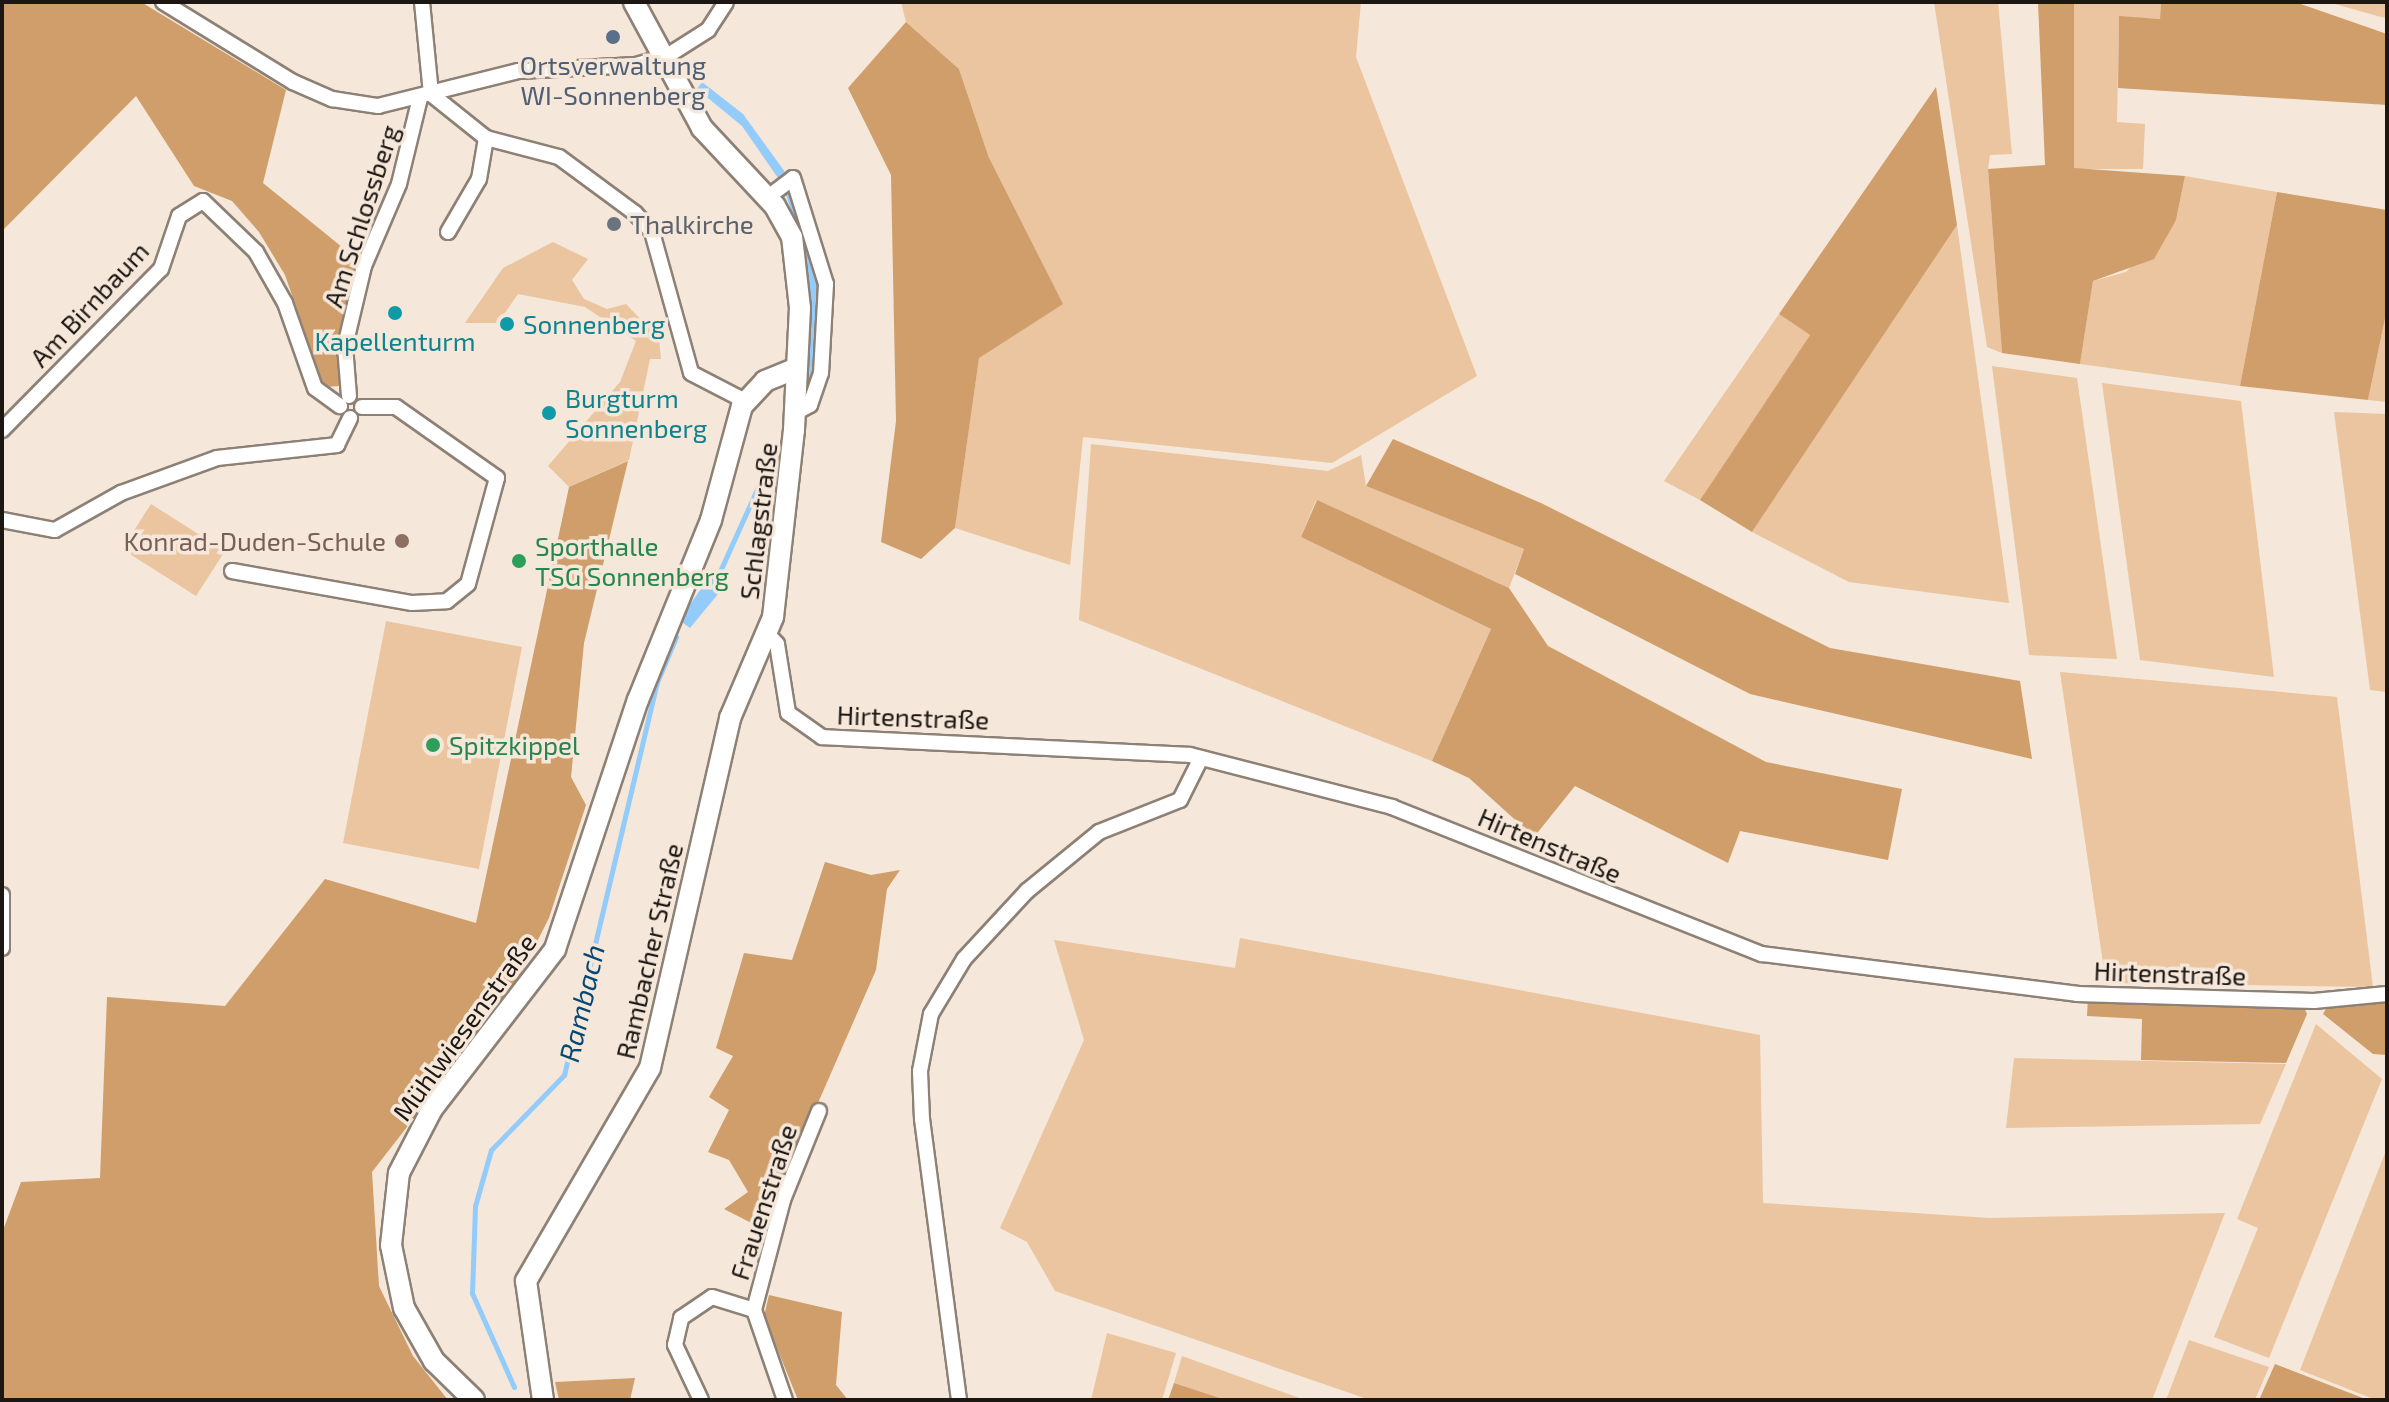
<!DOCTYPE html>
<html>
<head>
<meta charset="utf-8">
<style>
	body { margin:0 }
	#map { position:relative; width:2389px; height:1402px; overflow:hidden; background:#f5e7d9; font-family:"Exo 2",sans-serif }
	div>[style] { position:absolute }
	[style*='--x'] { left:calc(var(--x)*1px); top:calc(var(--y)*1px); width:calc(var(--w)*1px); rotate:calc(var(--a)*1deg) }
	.green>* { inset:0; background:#eac59f }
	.forest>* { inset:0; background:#cf9e6a }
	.water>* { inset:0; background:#93cbfb }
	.stream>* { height:5px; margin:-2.5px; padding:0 2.5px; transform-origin:2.5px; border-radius:2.5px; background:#93cbfb }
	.roads { filter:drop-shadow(2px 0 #8d8175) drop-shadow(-2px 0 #8d8175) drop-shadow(0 2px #8d8175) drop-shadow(0 -2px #8d8175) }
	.street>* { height:14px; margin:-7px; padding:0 7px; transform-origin:7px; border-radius:7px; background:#fff }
	.secondary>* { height:20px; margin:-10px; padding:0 10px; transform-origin:10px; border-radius:10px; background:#fff }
	.dots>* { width:22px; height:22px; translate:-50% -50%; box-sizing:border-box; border:4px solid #f5e7d9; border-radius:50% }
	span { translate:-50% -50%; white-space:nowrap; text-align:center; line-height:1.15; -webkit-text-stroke:7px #f5e7d9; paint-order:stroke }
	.service-label { font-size:26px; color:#4e5e75 }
	.street-label { font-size:26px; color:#1c1713 }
	.worship-label { font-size:26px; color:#5b616d }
	.left { translate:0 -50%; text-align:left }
	.culture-label { font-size:26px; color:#0d838f }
	.education-label { font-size:26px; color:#785e54 }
	.right { translate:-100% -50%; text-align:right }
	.leisure-label { font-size:26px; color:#27864d }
	.water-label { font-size:28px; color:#044874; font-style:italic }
	.frame { position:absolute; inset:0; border:4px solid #1c1713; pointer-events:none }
</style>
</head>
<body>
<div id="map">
	<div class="green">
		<div style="clip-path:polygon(901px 2px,1361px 2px,1356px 57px,1477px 376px,1332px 463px,1083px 437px,1070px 565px,955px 528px,979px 357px,989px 158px,959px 69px,906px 22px)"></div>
		<div style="clip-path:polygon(1934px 2px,1998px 2px,2012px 154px,1990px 155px,1988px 169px,2002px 353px,1987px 347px)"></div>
		<div style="clip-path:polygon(2074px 2px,2161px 2px,2160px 19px,2119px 17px,2117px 122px,2145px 124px,2143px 169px,2074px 169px)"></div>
		<div style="clip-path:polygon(2328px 2px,2387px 2px,2387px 18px,2381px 17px)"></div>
		<div style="clip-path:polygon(2185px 176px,2277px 192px,2240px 386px,2080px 364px,2093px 281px,2126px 272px,2176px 220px)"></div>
		<div style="clip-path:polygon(1957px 225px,2009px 603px,1849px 582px,1752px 532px)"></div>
		<div style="clip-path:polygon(553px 242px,588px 259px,572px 280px,584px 299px,607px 309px,626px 304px,659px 339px,661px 359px,650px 359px,629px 460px,569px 487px,548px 466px,620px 382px,636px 341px,585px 307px,518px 294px,498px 323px,465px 323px,503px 268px)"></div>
		<div style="clip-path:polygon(2387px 309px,2387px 402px,2368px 400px)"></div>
		<div style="clip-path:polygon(1779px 314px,1810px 335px,1700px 500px,1664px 481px)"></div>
		<div style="clip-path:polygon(1992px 366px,2077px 378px,2117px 659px,2029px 655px)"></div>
		<div style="clip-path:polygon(2102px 383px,2241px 401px,2274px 677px,2140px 660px)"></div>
		<div style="clip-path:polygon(2334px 412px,2387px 414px,2387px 692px,2370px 690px)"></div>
		<div style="clip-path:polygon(1091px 444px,1328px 471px,1361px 455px,1366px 486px,1524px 549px,1509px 588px,1316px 500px,1301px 537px,1491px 629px,1432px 761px,1079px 620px)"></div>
		<div style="clip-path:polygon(151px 504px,225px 551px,196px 596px,122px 549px)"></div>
		<div style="clip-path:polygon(386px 621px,522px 647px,479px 869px,343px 843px)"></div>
		<div style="clip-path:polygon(2060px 672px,2337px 697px,2373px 987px,2106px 983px)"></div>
		<div style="clip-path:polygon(1240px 938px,1760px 1035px,1763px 1203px,1990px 1218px,2225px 1213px,2152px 1400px,1370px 1400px,1055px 1291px,1027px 1242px,1000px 1228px,1084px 1040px,1054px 940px,1235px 968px)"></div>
		<div style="clip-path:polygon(2316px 1024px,2382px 1079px,2269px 1358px,2214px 1337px,2258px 1228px,2237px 1219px)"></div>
		<div style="clip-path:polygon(2014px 1058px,2286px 1064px,2260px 1124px,2006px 1128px)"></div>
		<div style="clip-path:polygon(2387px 1148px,2387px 1400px,2376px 1400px,2300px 1370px)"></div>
		<div style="clip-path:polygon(1107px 1333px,1176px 1353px,1162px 1400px,1091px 1400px)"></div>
		<div style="clip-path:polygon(2189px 1340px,2269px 1367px,2255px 1400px,2166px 1400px)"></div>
		<div style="clip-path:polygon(1182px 1356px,1305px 1400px,1226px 1400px,1174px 1383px)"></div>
	</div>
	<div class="forest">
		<div style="clip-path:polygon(2px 2px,141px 2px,286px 90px,263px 183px,363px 264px,340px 386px,324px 387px,285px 275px,259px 232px,232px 201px,194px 186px,136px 96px,2px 231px)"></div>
		<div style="clip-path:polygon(2038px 2px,2074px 2px,2074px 168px,2185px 176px,2176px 220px,2154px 259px,2093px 281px,2080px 364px,2002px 353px,1988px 169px,2045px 165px)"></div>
		<div style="clip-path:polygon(2161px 2px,2295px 2px,2387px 34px,2387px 105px,2118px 88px,2119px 16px,2160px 19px)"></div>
		<div style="clip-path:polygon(906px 22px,959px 69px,989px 158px,1063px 304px,979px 358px,955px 528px,921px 559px,881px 542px,896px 421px,891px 175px,848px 88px)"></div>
		<div style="clip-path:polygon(1936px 87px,1957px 225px,1752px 532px,1700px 500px,1810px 335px,1779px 314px)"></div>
		<div style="clip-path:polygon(2277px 192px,2387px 210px,2387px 309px,2368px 400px,2240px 386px)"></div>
		<div style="clip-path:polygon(1393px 439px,1541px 503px,1830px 648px,2020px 681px,2032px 759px,1750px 694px,1515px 574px,1524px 549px,1366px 486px)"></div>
		<div style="clip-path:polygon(628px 461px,584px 643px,571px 777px,586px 805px,549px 918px,511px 993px,372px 1172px,379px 1286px,413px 1356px,448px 1400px,2px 1400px,2px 1233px,21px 1182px,100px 1178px,107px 997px,225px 1006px,325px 879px,476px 923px,569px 487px)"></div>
		<div style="clip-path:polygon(1317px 500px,1509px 588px,1548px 646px,1766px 762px,1902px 789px,1888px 860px,1740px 831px,1728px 863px,1575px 786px,1534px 837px,1469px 778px,1432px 761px,1491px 629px,1301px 537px)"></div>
		<div style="clip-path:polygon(825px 862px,871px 875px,900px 870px,887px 889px,876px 970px,763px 1229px,724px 1209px,748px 1192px,729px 1160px,708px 1152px,729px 1110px,709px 1097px,733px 1056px,716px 1048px,744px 953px,792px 960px)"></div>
		<div style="clip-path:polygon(2088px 997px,2303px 1005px,2307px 1014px,2286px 1063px,2141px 1060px,2142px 1019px,2087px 1016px)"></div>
		<div style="clip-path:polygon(2387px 1002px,2387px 1055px,2373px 1054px,2323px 1014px,2328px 1005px)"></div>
		<div style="clip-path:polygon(769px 1295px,842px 1312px,836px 1385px,848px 1400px,798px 1400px,764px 1316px)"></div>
		<div style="clip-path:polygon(2275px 1364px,2368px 1400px,2259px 1400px)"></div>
		<div style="clip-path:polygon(635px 1378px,630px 1400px,559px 1400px,555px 1382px)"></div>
		<div style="clip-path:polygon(1174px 1383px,1226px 1400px,1168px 1400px)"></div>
	</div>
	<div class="water">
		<div style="clip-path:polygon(702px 82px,743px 114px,785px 172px,778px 178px,742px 126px,697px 89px)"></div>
		<div style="clip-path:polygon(795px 187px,820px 270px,823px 328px,811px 389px,801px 386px,805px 252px,785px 192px)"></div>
		<div style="clip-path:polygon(713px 572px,726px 577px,723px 588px,690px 628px,679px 620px)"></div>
	</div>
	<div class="stream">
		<div style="--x:716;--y:580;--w:134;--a:-65.7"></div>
		<div style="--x:514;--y:1387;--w:103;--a:-114.1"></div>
		<div style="--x:472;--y:1293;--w:87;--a:-88"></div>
		<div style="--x:475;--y:1206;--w:58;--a:-74.1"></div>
		<div style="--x:491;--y:1150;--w:105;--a:-45.8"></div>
		<div style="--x:564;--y:1075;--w:404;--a:-76.7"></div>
		<div style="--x:657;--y:682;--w:49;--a:-67.1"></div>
	</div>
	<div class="roads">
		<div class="street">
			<div style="--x:163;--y:2;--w:153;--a:31.6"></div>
			<div style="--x:293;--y:82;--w:43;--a:23.6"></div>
			<div style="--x:332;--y:99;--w:47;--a:8.7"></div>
			<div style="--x:378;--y:106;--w:144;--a:-14"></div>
			<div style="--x:518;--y:71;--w:118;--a:-2.9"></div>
			<div style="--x:636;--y:65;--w:32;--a:-16"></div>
			<div style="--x:667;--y:56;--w:49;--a:-32.4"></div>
			<div style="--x:708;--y:30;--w:33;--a:-57"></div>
			<div style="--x:422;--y:2;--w:92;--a:84.4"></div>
			<div style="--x:431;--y:94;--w:70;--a:38.7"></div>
			<div style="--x:486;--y:138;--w:75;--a:14.6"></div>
			<div style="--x:559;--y:157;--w:94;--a:36.4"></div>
			<div style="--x:635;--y:213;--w:25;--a:48"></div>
			<div style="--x:652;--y:232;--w:146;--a:74.5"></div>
			<div style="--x:691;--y:373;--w:61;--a:27.4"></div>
			<div style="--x:768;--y:197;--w:31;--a:-37"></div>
			<div style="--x:793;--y:178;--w:111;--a:72.7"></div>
			<div style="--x:826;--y:284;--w:89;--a:93.2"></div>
			<div style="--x:821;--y:373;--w:34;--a:109"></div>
			<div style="--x:810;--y:405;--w:18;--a:151"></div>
			<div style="--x:448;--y:232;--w:61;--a:-59.7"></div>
			<div style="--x:479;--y:179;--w:42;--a:-80.3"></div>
			<div style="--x:349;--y:396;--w:50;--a:-94.6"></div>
			<div style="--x:345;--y:346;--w:82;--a:-76.6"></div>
			<div style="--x:364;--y:266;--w:89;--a:-66.9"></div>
			<div style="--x:399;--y:184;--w:89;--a:-76.3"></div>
			<div style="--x:2;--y:430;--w:226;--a:-45.4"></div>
			<div style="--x:161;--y:269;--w:56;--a:-71.2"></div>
			<div style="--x:179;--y:216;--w:28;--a:-32"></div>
			<div style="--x:203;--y:201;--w:74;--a:43.9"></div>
			<div style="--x:256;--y:252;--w:59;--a:60.4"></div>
			<div style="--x:285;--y:303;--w:90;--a:70.6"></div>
			<div style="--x:315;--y:388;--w:31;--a:36"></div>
			<div style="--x:2;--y:520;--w:54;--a:10.7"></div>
			<div style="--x:55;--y:530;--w:76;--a:-29.3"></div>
			<div style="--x:121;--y:493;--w:102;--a:-20"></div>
			<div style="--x:217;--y:458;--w:121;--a:-6.2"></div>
			<div style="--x:337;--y:445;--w:30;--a:-64"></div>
			<div style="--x:232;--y:571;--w:183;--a:10.1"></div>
			<div style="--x:412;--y:603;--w:35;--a:-3"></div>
			<div style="--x:447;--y:601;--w:27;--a:-39"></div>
			<div style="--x:468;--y:584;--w:110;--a:-74.7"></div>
			<div style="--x:497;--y:478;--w:123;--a:-144.9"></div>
			<div style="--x:396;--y:407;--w:34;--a:180"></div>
			<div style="--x:767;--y:633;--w:15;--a:48"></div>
			<div style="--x:777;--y:644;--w:70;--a:80.9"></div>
			<div style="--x:788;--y:713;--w:42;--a:35.2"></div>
			<div style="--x:822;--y:737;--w:368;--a:2.8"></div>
			<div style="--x:1190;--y:755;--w:209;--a:14.4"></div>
			<div style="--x:1392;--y:807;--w:398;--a:21.7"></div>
			<div style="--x:1762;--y:954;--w:318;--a:7.2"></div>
			<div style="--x:2077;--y:994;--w:237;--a:1.7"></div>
			<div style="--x:2314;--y:1001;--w:73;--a:-5.5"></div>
			<div style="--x:2;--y:895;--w:53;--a:90"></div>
			<div style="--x:701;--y:1400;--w:61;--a:-115.3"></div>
			<div style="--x:675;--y:1345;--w:28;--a:-77"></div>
			<div style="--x:681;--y:1318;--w:37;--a:-34"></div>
			<div style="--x:712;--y:1297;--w:44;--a:17.2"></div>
			<div style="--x:785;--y:1400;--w:95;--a:-109"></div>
			<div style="--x:754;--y:1310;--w:114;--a:-75.2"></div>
			<div style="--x:783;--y:1200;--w:96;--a:-68"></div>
			<div style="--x:959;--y:1400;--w:283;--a:-97.5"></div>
			<div style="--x:922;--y:1119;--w:48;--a:-92.4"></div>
			<div style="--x:920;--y:1071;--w:58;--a:-79.1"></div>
			<div style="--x:931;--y:1014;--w:64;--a:-59"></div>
			<div style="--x:964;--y:959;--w:93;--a:-47.2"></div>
			<div style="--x:1027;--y:891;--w:93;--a:-39.3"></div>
			<div style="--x:1099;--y:832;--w:87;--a:-21.6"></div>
			<div style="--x:1180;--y:800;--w:47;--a:-63.4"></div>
		</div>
		<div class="secondary">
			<div style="--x:474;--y:1400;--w:56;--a:-135.7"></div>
			<div style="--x:434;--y:1361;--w:61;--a:-119.5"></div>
			<div style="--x:404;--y:1308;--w:64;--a:-101.7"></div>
			<div style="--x:391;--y:1245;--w:72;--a:-83.7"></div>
			<div style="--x:399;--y:1173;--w:72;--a:-62.7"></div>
			<div style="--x:432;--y:1109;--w:202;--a:-52.4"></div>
			<div style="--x:555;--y:949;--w:262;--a:-71.6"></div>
			<div style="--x:638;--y:700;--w:194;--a:-67.9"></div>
			<div style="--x:711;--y:520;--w:118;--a:-74.8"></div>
			<div style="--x:742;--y:406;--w:34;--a:-47"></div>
			<div style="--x:765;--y:381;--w:31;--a:-22"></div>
			<div style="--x:543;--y:1400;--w:120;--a:-98.1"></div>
			<div style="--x:526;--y:1281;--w:246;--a:-59.8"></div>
			<div style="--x:650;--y:1068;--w:359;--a:-77.1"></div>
			<div style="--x:730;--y:718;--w:110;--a:-66.9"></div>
			<div style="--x:773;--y:617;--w:188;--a:-83.6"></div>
			<div style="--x:794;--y:430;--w:122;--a:-87.2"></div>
			<div style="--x:800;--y:308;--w:71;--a:-96.4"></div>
			<div style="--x:792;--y:237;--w:35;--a:-119"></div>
			<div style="--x:775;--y:206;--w:107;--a:-133.1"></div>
			<div style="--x:702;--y:128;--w:143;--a:-118.4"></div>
		</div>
	</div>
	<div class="dots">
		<div style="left:613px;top:37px;background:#5c6f8a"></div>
		<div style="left:614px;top:224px;background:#6b7280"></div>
		<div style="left:395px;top:313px;background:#0f9aa8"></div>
		<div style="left:507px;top:324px;background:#0f9aa8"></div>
		<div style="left:549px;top:413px;background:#0f9aa8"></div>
		<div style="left:402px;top:541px;background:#8d6e63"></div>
		<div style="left:519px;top:561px;background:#2e9e5b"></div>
		<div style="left:433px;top:745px;background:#2e9e5b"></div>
	</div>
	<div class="service-label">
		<span style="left:613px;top:80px">Ortsverwaltung<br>WI-Sonnenberg</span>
	</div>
	<div class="street-label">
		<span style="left:361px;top:216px;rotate:-72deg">Am Schlossberg</span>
		<span style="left:89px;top:304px;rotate:-47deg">Am Birnbaum</span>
		<span style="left:758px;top:521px;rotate:-83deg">Schlagstraße</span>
		<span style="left:913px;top:717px;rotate:2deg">Hirtenstraße</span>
		<span style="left:1550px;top:845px;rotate:23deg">Hirtenstraße</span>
		<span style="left:649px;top:951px;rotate:-77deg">Rambacher Straße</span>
		<span style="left:2170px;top:973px;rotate:2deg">Hirtenstraße</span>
		<span style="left:464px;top:1027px;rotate:-54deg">Mühlwiesenstraße</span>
		<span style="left:763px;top:1202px;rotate:-72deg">Frauenstraße</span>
	</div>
	<div class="worship-label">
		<span class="left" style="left:630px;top:224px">Thalkirche</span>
	</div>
	<div class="culture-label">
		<span class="left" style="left:523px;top:324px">Sonnenberg</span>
		<span style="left:395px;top:341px">Kapellenturm</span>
		<span class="left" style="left:565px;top:413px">Burgturm<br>Sonnenberg</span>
	</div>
	<div class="education-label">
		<span class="right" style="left:386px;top:541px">Konrad-Duden-Schule</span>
	</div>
	<div class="leisure-label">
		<span class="left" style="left:535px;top:561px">Sporthalle<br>TSG Sonnenberg</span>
		<span class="left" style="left:449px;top:745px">Spitzkippel</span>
	</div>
	<div class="water-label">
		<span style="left:581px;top:1003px;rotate:-77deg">Rambach</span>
	</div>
	<div class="frame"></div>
</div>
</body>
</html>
